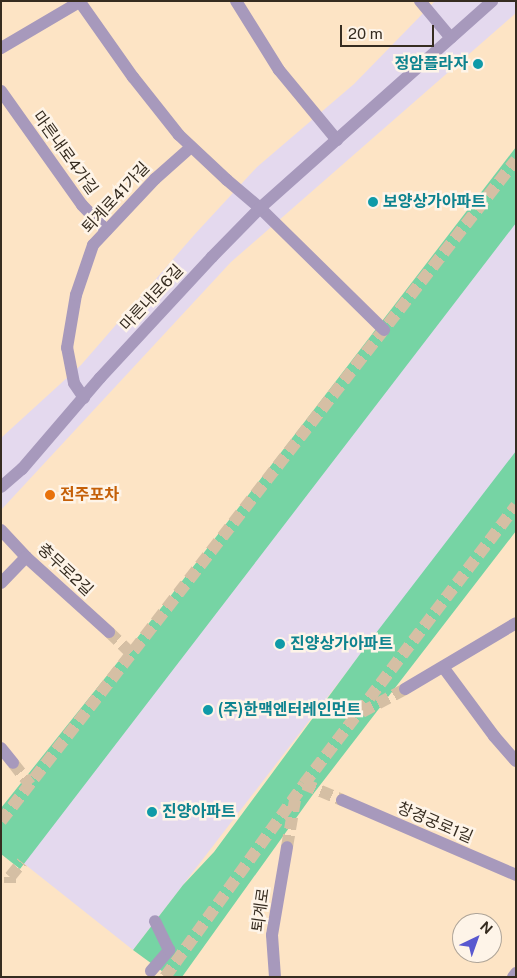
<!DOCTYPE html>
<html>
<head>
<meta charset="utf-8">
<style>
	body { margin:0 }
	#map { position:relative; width:517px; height:978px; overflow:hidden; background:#fde4c5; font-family:"Public Sans","Noto Sans KR",sans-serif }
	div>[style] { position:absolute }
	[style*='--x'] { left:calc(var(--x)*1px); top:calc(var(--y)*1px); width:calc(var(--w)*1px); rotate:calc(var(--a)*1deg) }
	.commercial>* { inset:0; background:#e4d9ee }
	.green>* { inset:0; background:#76d4a4 }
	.pedestrian-tunnel>* { height:12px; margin-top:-6px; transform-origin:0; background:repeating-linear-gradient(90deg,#d5bfa4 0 12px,transparent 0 18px) }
	.minor-tunnel>* { height:12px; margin-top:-6px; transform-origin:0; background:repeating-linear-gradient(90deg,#d5bfa4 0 12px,transparent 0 18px) }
	.pedestrian>* { height:12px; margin:-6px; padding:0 6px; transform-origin:6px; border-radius:6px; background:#a799bc }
	.minor>* { height:12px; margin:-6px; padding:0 6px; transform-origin:6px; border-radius:6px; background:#a799bc }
	.dots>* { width:14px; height:14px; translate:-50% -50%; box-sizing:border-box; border:2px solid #fef4e8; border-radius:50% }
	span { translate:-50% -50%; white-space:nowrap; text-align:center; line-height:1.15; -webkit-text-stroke:5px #fef4e8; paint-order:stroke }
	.culture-label { font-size:16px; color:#0d838f; font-weight:700 }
	.right { translate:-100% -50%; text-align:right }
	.left { translate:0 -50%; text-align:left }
	.street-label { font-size:16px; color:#362c20 }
	.food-label { font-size:16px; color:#c56008; font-weight:700 }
	.frame { position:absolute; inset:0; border:2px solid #362c20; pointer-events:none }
	.north { position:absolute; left:452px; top:913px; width:50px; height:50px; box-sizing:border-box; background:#fef4e8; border:1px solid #aea498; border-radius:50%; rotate:42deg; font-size:14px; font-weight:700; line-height:20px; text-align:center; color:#362c20 }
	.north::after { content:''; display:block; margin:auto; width:18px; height:22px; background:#5958cf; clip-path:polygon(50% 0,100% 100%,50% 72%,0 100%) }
	.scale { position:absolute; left:340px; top:25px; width:94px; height:22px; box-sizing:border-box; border:2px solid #362c20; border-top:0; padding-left:6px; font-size:15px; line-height:18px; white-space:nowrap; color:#362c20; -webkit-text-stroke:4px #fef4e8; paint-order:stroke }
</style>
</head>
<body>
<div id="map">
	<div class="commercial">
		<div style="clip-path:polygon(435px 1px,516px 1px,516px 13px,231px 262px,1px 510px,1px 438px,81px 365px,195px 234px,257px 167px,354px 84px)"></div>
		<div style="clip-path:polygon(516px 216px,516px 452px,133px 950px,22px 862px)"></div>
	</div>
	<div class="green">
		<div style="clip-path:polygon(516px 147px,516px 223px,20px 869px,1px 854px,1px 808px,169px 598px)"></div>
		<div style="clip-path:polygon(516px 451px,516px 531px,314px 793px,182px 977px,170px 977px,133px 950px,183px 885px,214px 852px,366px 646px)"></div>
	</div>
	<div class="pedestrian-tunnel">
		<div style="--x:10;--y:883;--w:6;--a:-90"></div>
		<div style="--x:10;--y:877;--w:19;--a:-51"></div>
	</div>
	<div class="minor-tunnel">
		<div style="--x:109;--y:632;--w:32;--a:44"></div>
		<div style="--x:362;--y:712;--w:49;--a:-28.1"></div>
		<div style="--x:13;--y:763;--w:28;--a:52"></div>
		<div style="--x:304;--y:784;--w:41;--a:22.8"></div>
		<div style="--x:1;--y:821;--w:838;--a:-52.08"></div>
		<div style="--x:287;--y:847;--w:48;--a:-80.3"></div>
		<div style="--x:165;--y:977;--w:238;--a:-54.2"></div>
		<div style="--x:304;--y:784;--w:350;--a:-52.7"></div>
	</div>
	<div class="pedestrian">
		<div style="--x:151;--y:971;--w:28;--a:-49"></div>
		<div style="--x:169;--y:950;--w:32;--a:-116"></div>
	</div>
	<div class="minor">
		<div style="--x:236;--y:1;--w:81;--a:58.1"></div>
		<div style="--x:279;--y:70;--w:91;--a:50.4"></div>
		<div style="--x:420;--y:1;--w:48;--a:50"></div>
		<div style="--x:80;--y:2;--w:92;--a:54.8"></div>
		<div style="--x:133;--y:77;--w:74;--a:51.6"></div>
		<div style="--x:179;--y:135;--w:66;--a:43.2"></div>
		<div style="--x:227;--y:180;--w:43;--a:40.3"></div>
		<div style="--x:260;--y:208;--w:174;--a:44.5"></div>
		<div style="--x:1;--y:48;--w:93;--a:-30.4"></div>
		<div style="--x:1;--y:91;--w:140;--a:54.6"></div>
		<div style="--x:82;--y:205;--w:35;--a:46"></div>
		<div style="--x:84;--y:398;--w:18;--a:-124"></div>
		<div style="--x:74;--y:383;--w:36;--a:-101"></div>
		<div style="--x:67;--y:348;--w:54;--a:-80.4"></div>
		<div style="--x:76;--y:295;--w:53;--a:-71.2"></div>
		<div style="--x:93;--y:245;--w:91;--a:-46.8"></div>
		<div style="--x:155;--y:179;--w:48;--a:-41.6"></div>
		<div style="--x:1;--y:487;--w:28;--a:-41"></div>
		<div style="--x:22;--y:469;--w:120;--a:-49.4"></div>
		<div style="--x:100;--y:378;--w:165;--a:-47.2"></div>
		<div style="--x:212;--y:257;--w:69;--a:-45.6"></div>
		<div style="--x:260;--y:208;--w:311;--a:-41.7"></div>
		<div style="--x:1;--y:530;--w:37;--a:47"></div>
		<div style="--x:26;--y:557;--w:112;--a:42.1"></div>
		<div style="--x:1;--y:583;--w:36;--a:-46"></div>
		<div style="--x:443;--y:667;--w:86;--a:53.5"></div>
		<div style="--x:494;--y:736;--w:33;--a:49"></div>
		<div style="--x:405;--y:689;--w:129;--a:-30.7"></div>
		<div style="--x:1;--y:748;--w:19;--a:51"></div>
		<div style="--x:342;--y:800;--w:189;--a:23.3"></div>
		<div style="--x:275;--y:977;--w:42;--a:-94.1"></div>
		<div style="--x:272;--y:935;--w:89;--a:-80.3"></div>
		<div style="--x:513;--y:977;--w:5;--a:-53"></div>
	</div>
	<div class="dots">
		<div style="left:478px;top:64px;background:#0f9aa8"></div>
		<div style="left:373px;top:202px;background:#0f9aa8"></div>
		<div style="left:50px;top:495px;background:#e8710a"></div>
		<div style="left:280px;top:644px;background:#0f9aa8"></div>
		<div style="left:208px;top:710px;background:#0f9aa8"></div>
		<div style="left:152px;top:812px;background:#0f9aa8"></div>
	</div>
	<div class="culture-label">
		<span class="right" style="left:468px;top:64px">정암플라자</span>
		<span class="left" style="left:383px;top:202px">보양상가아파트</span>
		<span class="left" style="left:290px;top:644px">진양상가아파트</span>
		<span class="left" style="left:218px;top:710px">(주)한맥엔터레인먼트</span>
		<span class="left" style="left:162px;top:812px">진양아파트</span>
	</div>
	<div class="street-label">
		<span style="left:65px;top:153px;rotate:54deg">마른내로4가길</span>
		<span style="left:116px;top:198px;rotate:-47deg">퇴계로41가길</span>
		<span style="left:152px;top:298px;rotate:-47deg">마른내로6길</span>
		<span style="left:65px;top:570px;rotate:43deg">충무로2길</span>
		<span style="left:435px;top:823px;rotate:23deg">창경궁로1길</span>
		<span style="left:261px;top:910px;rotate:-82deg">퇴계로</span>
	</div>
	<div class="food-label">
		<span class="left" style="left:60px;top:495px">전주포차</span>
	</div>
	<div class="frame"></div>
	<div class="north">N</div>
	<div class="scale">20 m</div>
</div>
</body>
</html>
